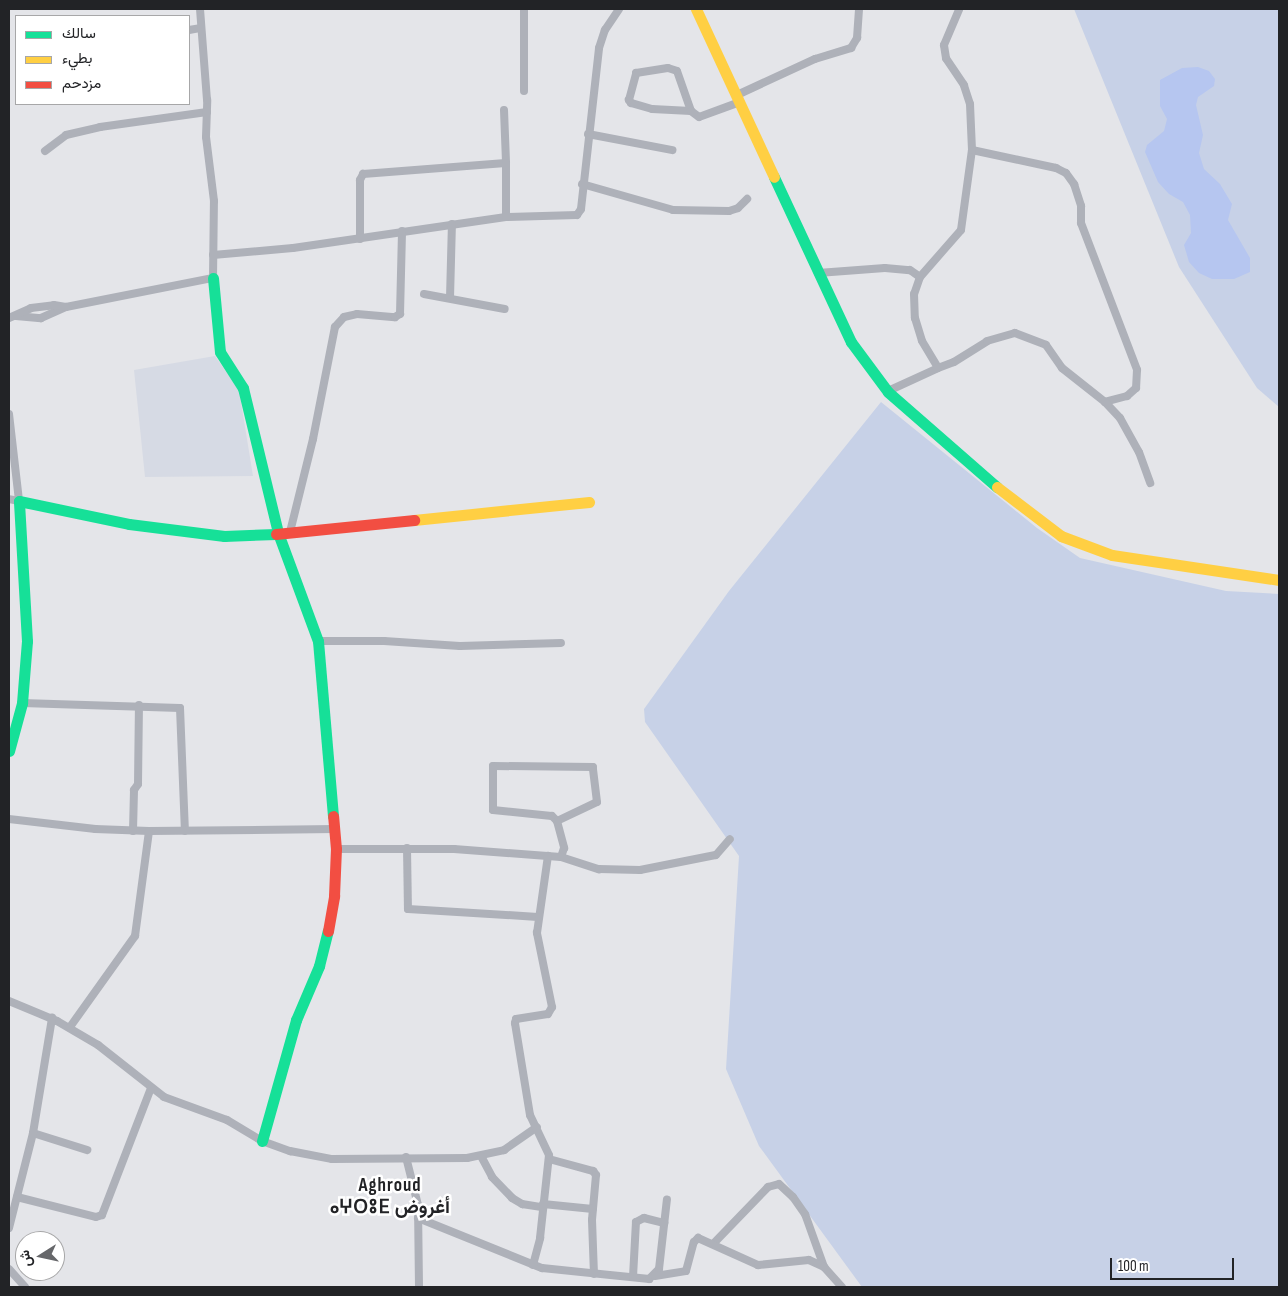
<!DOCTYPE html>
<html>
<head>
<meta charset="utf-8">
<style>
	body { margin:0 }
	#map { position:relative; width:1288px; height:1296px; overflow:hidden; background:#e4e5e9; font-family:"Sofia Sans Condensed",Vazirmatn,"Noto Sans Tifinagh",sans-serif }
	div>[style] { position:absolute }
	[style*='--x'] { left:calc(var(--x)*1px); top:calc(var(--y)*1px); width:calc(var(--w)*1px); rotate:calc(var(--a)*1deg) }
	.built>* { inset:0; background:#d6dae4 }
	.green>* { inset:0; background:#c7d1e7 }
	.water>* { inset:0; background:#b6c6f0 }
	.street>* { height:8px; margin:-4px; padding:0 4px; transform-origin:4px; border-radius:4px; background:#aeb1b9 }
	.fast>* { height:11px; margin:-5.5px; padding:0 5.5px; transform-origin:5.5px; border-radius:5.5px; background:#16e098 }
	.slow>* { height:11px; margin:-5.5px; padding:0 5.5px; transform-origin:5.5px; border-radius:5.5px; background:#ffcf43 }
	.jam>* { height:11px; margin:-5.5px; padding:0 5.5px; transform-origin:5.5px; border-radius:5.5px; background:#f24e42 }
	span { translate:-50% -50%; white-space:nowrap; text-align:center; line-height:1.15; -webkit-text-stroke:5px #fff; paint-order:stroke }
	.district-label { font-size:19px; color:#222326; font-weight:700; letter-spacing:1px }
	.frame { position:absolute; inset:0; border:10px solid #222326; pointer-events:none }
	.legend { position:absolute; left:15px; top:15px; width:175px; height:90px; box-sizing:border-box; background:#fff; border:1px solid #a7a7a8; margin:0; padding:6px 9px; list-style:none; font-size:15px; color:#222326 }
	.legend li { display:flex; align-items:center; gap:10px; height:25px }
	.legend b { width:25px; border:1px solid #a7a7a8 }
	.north { position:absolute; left:15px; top:1231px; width:50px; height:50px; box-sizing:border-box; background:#fff; border:1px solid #a7a7a8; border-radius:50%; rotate:260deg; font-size:14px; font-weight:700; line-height:20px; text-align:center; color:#222326 }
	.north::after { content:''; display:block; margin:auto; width:18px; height:22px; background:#66676a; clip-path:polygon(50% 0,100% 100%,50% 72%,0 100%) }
	.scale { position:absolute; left:1110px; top:1258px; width:124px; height:22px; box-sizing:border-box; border:2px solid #222326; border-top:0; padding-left:6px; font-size:15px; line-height:18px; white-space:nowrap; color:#222326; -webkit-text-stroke:4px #fff; paint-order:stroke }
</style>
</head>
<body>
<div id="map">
	<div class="built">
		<div style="clip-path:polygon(215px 356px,239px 390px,253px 476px,145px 477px,134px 370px)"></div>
	</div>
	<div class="green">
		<div style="clip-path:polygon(1074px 9px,1279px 9px,1279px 407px,1257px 388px,1179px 267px)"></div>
		<div style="clip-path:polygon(881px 402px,1037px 528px,1080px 558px,1226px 591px,1279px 594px,1279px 1287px,862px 1287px,759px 1146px,726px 1069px,739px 856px,645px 722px,644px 709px,729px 591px)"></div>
	</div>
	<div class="water">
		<div style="clip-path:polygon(1198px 67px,1209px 71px,1215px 79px,1214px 86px,1198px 97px,1196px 105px,1203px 135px,1199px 153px,1204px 169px,1220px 184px,1232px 204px,1228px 220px,1250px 258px,1250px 272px,1234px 279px,1212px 279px,1199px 273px,1189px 262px,1184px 245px,1191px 233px,1190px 215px,1183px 202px,1169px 194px,1158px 182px,1145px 152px,1147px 145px,1164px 131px,1167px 119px,1160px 106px,1160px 80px,1182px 68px)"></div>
	</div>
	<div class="street">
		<div style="--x:189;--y:30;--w:11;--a:-10"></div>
		<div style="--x:524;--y:91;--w:82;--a:-90"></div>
		<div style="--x:737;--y:95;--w:86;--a:-24.8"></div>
		<div style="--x:815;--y:59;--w:38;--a:-17"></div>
		<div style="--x:851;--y:48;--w:12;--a:-59"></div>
		<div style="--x:857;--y:38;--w:29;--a:-86"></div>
		<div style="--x:504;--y:110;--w:53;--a:87.8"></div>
		<div style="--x:691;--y:111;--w:39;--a:-177"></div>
		<div style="--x:652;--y:109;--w:22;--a:-164"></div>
		<div style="--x:631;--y:103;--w:4;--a:-124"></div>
		<div style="--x:629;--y:100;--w:28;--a:-75"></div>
		<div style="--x:636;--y:73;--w:32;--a:-9"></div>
		<div style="--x:668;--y:68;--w:9;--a:18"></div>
		<div style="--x:677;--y:71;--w:42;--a:70.7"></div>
		<div style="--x:691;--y:111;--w:10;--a:37"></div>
		<div style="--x:699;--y:117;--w:44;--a:-20.1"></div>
		<div style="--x:588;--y:134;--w:86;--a:10.8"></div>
		<div style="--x:972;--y:150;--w:86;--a:12.1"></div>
		<div style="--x:1056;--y:168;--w:11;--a:27"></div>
		<div style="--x:1066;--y:173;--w:14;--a:54"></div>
		<div style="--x:1074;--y:184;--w:23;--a:72"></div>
		<div style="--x:1081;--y:206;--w:17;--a:90"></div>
		<div style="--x:1081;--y:223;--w:157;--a:69.1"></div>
		<div style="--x:1137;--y:370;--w:18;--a:93"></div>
		<div style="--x:1136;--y:388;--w:12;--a:138"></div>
		<div style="--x:1127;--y:396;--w:23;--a:165"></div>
		<div style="--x:45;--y:151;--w:26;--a:-37"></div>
		<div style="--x:66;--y:135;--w:35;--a:-13"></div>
		<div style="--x:100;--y:127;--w:108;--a:-8"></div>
		<div style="--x:582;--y:184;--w:95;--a:15.9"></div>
		<div style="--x:673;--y:210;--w:56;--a:1"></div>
		<div style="--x:729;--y:211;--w:9;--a:-18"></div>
		<div style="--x:738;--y:208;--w:13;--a:-45"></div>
		<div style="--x:360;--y:239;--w:59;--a:-90"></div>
		<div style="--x:360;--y:180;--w:7;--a:-63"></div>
		<div style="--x:363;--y:174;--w:143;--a:-4.4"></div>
		<div style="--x:506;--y:163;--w:54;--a:90"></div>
		<div style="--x:213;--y:255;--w:80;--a:-5"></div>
		<div style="--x:293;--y:248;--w:215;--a:-8.3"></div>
		<div style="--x:506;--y:217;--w:71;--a:-1.6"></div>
		<div style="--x:577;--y:215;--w:7;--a:-56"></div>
		<div style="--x:581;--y:209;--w:162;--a:-83.6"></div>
		<div style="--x:599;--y:48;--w:19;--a:-72"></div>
		<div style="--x:605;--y:30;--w:25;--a:-56"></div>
		<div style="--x:818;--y:273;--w:67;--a:-4.3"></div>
		<div style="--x:885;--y:268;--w:25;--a:5"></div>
		<div style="--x:910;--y:270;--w:12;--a:35"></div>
		<div style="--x:920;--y:277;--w:18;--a:109"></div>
		<div style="--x:914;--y:294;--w:24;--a:88"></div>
		<div style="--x:915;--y:318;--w:24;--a:73"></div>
		<div style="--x:922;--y:341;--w:31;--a:59"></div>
		<div style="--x:938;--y:368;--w:17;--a:-21"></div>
		<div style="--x:954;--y:362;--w:39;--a:-32"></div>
		<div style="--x:987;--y:341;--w:29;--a:-16"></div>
		<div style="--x:1015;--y:333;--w:33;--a:21"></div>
		<div style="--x:1046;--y:345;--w:28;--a:55"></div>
		<div style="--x:1062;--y:368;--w:55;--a:38.3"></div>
		<div style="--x:1105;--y:402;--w:22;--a:47"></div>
		<div style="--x:1120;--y:418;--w:39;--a:61"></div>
		<div style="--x:1139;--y:452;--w:33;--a:70"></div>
		<div style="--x:920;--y:277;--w:62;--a:-48.9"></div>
		<div style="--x:961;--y:230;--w:81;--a:-82.2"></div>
		<div style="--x:972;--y:150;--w:46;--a:-92.5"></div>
		<div style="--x:970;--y:104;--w:20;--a:-108"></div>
		<div style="--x:964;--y:85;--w:32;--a:-124"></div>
		<div style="--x:946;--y:58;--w:13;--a:-99"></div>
		<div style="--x:944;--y:45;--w:39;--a:-67"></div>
		<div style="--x:424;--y:294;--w:82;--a:10.5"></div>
		<div style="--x:450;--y:298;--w:74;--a:-88.5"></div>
		<div style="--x:16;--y:316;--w:25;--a:5"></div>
		<div style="--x:41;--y:318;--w:27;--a:-24"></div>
		<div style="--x:66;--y:307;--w:150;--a:-11.2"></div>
		<div style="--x:213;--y:278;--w:77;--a:-89.3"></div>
		<div style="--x:214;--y:201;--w:64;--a:-97.1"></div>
		<div style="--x:206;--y:137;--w:37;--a:-88"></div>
		<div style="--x:207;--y:100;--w:91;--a:-94.4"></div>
		<div style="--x:9;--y:318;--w:24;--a:-24"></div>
		<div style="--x:31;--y:308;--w:23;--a:-7"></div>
		<div style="--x:54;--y:305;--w:12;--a:9"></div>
		<div style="--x:888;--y:391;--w:55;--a:-24.7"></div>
		<div style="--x:9;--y:414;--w:88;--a:83.4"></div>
		<div style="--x:19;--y:501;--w:10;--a:-169"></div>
		<div style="--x:290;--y:532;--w:96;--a:-76.1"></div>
		<div style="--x:313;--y:439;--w:114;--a:-78.9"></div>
		<div style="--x:335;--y:327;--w:13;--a:-48"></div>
		<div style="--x:344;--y:317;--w:13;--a:-13"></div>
		<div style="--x:357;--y:314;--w:38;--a:5"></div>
		<div style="--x:395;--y:317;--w:6;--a:-31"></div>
		<div style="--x:400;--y:314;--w:83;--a:-88.6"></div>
		<div style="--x:318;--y:641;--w:66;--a:0"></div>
		<div style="--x:384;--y:641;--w:76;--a:3.8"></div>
		<div style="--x:460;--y:646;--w:101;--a:-1.7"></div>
		<div style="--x:22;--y:703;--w:158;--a:1.8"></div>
		<div style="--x:180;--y:708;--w:123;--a:87.7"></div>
		<div style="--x:9;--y:819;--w:87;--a:6.6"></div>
		<div style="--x:95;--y:829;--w:54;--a:2.1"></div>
		<div style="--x:149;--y:831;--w:186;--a:-0.6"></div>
		<div style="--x:557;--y:821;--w:44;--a:-25.4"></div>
		<div style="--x:597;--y:802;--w:35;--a:-97"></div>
		<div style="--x:593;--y:767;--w:100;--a:-179.4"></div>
		<div style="--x:493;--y:766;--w:44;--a:90"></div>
		<div style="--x:493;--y:810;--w:59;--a:5.8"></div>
		<div style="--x:552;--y:816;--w:7;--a:45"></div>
		<div style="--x:557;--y:821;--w:28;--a:75"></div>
		<div style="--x:564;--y:848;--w:9;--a:108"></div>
		<div style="--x:133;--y:831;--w:41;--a:-88.6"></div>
		<div style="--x:134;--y:790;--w:7;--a:-56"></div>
		<div style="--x:138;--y:784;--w:79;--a:-89.3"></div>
		<div style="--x:407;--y:848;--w:61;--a:89.1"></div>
		<div style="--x:408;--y:909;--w:130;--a:3.5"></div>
		<div style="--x:336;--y:849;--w:118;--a:0"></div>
		<div style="--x:454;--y:849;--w:107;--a:4.3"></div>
		<div style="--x:561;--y:857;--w:40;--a:18"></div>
		<div style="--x:599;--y:869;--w:41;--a:1.4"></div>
		<div style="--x:640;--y:870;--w:77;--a:-11.2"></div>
		<div style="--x:716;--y:855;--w:21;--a:-49"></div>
		<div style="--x:9;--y:1001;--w:52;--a:22.6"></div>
		<div style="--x:57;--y:1021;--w:48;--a:30.3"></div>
		<div style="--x:98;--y:1045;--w:84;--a:38.2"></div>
		<div style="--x:164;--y:1097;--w:67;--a:20.1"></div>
		<div style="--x:227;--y:1120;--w:41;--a:31"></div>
		<div style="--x:262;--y:1141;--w:30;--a:20"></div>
		<div style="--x:290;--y:1151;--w:43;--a:10.8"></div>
		<div style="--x:332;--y:1159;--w:135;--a:-0.4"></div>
		<div style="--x:467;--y:1158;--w:38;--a:-12"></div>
		<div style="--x:504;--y:1150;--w:40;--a:-34.9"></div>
		<div style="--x:70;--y:1027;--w:112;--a:-54.5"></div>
		<div style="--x:135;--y:936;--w:106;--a:-82.4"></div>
		<div style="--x:33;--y:1133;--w:57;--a:17.5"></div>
		<div style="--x:481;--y:1156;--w:24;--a:62"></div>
		<div style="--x:492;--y:1177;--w:29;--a:46"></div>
		<div style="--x:512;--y:1198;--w:12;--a:31"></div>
		<div style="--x:522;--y:1204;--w:20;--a:9"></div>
		<div style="--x:406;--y:1157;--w:49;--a:76"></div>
		<div style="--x:418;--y:1205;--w:82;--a:89.3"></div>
		<div style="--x:549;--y:1159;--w:46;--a:15.3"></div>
		<div style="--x:593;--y:1171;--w:5;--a:53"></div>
		<div style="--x:596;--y:1175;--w:45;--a:95.1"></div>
		<div style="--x:592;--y:1220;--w:54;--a:87.9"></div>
		<div style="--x:17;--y:1197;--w:81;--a:14.2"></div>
		<div style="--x:96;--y:1217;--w:6;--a:-18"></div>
		<div style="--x:102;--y:1215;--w:136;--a:-68.9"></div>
		<div style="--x:543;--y:1204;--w:50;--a:5.7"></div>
		<div style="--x:418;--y:1218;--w:134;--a:22"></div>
		<div style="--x:542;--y:1268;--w:108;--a:5.9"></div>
		<div style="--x:649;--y:1279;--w:14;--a:-45"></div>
		<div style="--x:659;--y:1269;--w:70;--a:-83.5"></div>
		<div style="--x:9;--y:1228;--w:98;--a:-75.8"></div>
		<div style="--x:33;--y:1133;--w:117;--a:-80.6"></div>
		<div style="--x:714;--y:1243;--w:78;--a:-46"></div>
		<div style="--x:768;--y:1187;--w:11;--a:-15"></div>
		<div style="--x:779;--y:1184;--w:19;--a:43"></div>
		<div style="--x:793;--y:1197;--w:21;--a:55"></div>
		<div style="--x:805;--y:1214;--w:56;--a:70.3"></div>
		<div style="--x:533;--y:1265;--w:28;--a:-75"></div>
		<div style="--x:540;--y:1238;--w:83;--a:-83.8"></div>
		<div style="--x:549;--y:1155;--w:44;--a:-115.4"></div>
		<div style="--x:530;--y:1115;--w:93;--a:-99.3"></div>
		<div style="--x:515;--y:1023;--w:4;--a:-76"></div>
		<div style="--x:516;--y:1019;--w:32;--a:-9"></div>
		<div style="--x:548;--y:1014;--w:8;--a:-60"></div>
		<div style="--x:552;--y:1007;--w:76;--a:-101.5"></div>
		<div style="--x:537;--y:933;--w:78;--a:-81.9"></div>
		<div style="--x:9;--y:1269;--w:24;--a:48"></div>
		<div style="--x:655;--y:1276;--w:31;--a:-9"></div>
		<div style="--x:686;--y:1271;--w:30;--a:-75"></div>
		<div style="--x:694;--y:1242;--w:6;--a:-45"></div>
		<div style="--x:698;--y:1238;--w:66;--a:24.2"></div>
		<div style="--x:758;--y:1265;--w:51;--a:-5.6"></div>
		<div style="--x:809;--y:1260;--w:17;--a:25"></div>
		<div style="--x:824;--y:1267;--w:27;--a:48"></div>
		<div style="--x:633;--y:1277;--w:55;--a:-86.9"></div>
		<div style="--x:636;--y:1222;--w:9;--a:-27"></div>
		<div style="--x:644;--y:1218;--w:21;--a:14"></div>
	</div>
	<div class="fast">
		<div style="--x:774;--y:177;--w:182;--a:65"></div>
		<div style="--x:851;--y:342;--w:62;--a:53.5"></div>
		<div style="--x:888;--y:392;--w:145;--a:41.1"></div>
		<div style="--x:213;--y:278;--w:74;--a:84.6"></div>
		<div style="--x:220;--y:352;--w:43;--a:57.4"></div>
		<div style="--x:243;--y:388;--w:149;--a:76.4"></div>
		<div style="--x:278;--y:533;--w:115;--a:69.7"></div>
		<div style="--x:318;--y:641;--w:176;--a:85.1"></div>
		<div style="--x:9;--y:751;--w:50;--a:-74.8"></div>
		<div style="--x:22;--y:703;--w:62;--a:-85.4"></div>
		<div style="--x:27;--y:641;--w:140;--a:-93.3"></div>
		<div style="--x:19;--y:501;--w:112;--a:11.8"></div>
		<div style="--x:129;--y:524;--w:96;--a:7.2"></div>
		<div style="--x:224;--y:536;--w:52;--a:-2.2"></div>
		<div style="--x:262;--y:1141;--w:126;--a:-74.3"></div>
		<div style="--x:296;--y:1020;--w:59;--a:-66.9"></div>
		<div style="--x:319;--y:966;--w:36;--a:-76"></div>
	</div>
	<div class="slow">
		<div style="--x:696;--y:9;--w:185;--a:65.1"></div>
		<div style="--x:997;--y:487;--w:81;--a:37.4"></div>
		<div style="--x:1061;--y:536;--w:54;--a:20.4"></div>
		<div style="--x:1112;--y:555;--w:169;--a:8.5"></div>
		<div style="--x:414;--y:520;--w:176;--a:-5.9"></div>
	</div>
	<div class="jam">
		<div style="--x:276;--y:534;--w:139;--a:-5.8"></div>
		<div style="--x:328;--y:931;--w:36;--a:-80"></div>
		<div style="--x:334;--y:896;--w:47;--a:-87.6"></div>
		<div style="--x:336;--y:849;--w:33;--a:-95"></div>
	</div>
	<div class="district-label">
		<span style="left:390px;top:1197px">Aghroud<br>ⴰⵖⵔⵓⴹ أغروض</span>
	</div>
	<div class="frame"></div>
	<ul class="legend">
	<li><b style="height:6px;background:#16e098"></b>سالك</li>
	<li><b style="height:6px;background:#ffcf43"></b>بطيء</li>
	<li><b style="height:6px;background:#f24e42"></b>مزدحم</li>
	</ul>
	<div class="north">ش</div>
	<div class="scale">100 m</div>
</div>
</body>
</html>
